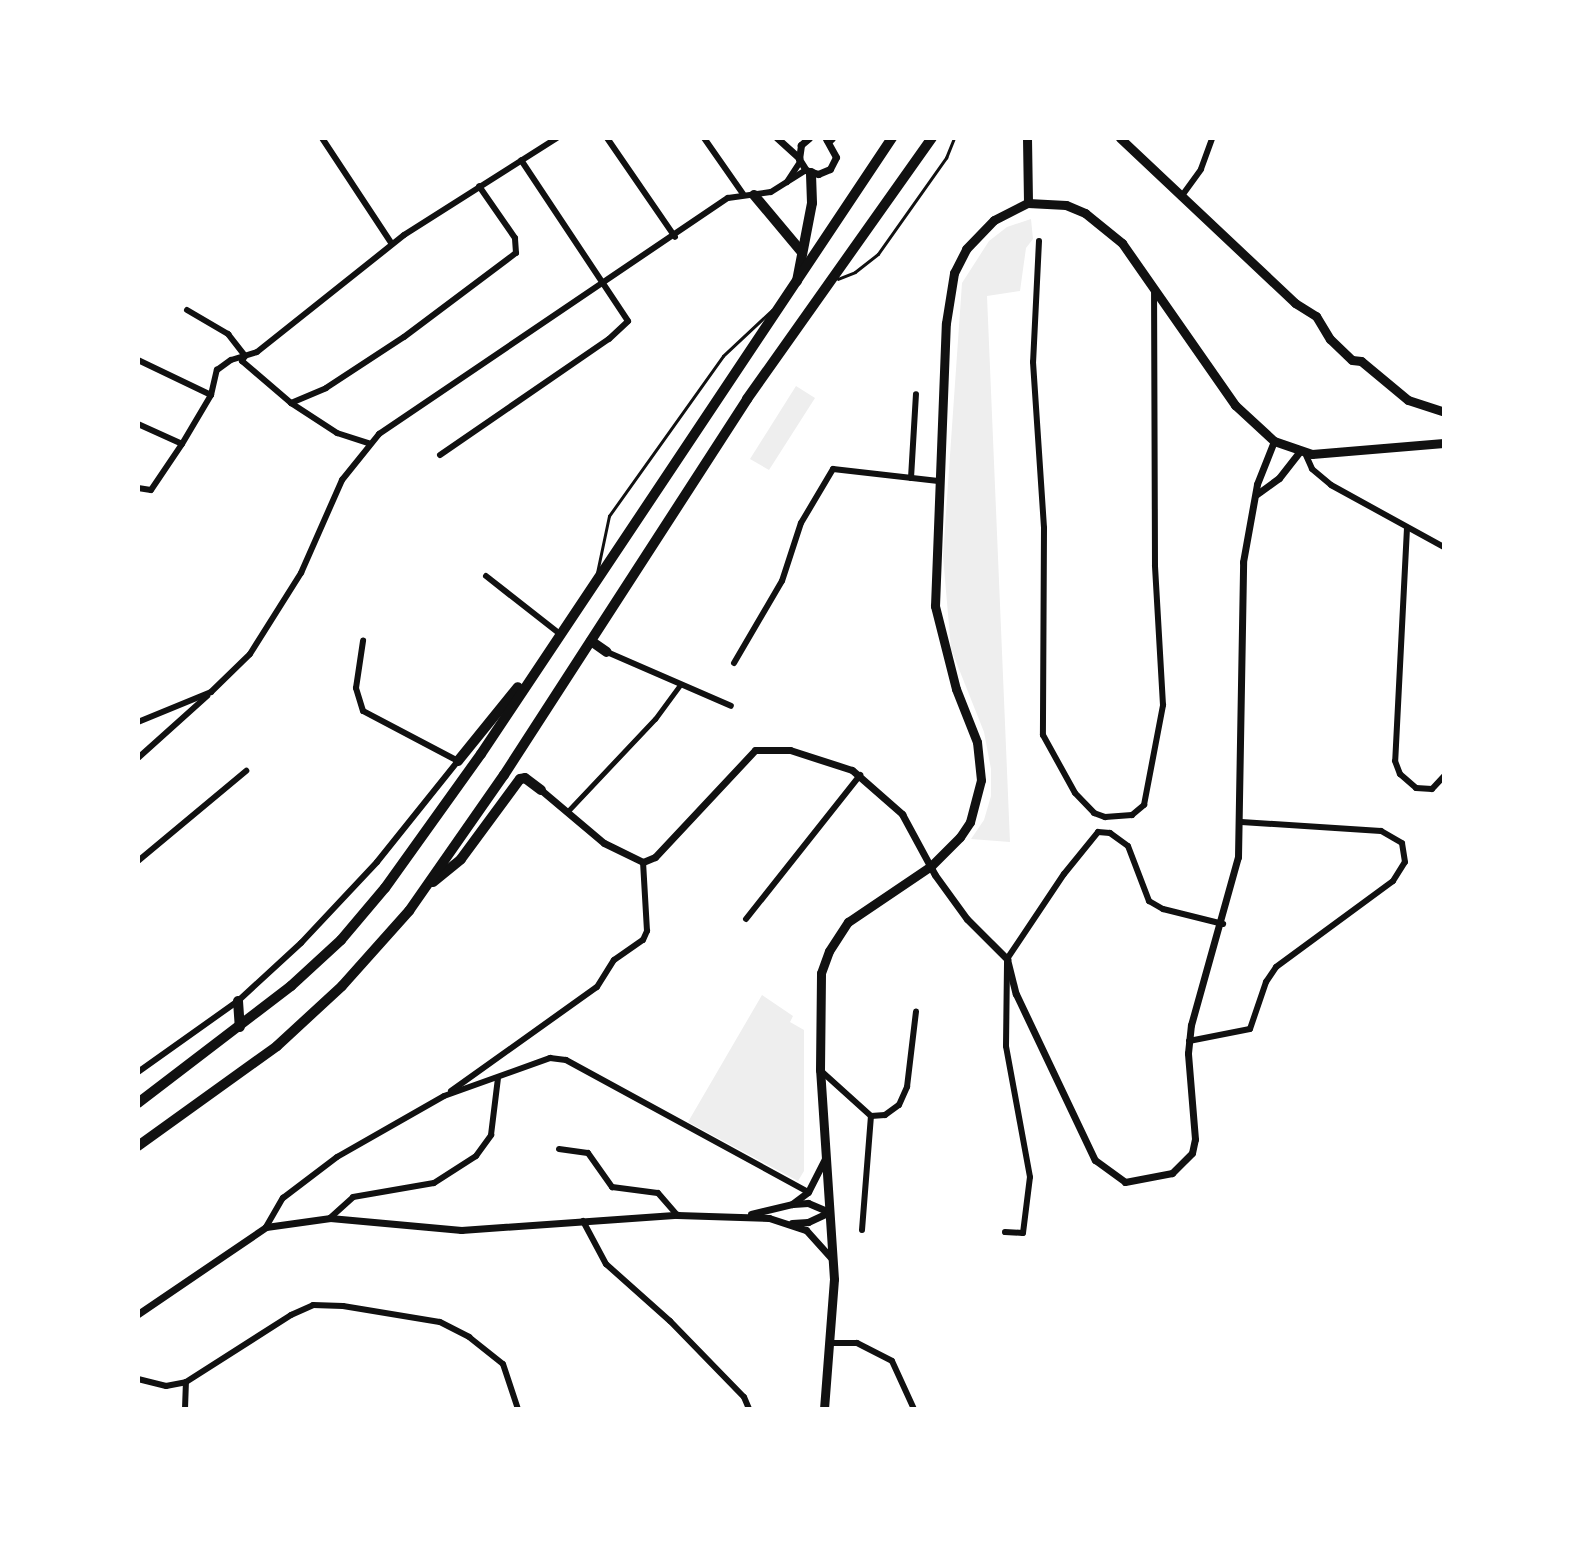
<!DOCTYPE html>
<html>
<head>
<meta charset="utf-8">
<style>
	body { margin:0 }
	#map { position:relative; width:1582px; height:1547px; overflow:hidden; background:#fff; font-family:"Source Sans 3",sans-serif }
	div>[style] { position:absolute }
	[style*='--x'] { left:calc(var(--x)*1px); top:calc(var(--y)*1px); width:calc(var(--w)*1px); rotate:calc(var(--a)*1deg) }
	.green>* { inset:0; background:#eee }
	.service>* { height:2.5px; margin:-1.25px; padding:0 1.25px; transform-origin:1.25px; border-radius:1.25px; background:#111 }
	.pedestrian>* { height:4.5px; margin:-2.25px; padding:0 2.25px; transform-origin:2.25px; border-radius:2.25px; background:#111 }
	.minor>* { height:6px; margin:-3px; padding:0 3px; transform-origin:3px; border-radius:3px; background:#111 }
	.tertiary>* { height:7px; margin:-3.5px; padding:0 3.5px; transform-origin:3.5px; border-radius:3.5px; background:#111 }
	.secondary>* { height:9px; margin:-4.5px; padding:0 4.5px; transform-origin:4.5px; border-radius:4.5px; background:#111 }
	.motorway>* { height:10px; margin:-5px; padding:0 5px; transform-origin:5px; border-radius:5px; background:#111 }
	span { translate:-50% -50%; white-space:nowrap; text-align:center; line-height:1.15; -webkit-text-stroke:5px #fff; paint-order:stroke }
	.frame { position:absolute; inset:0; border:140px solid #fff; pointer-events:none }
</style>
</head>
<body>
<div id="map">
	<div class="green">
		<div style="clip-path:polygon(1031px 219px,1033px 239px,1026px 248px,1020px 291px,987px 296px,1010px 842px,971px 839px,984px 820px,991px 796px,991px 769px,984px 732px,951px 649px,943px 556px,962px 283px,989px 241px,1007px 227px)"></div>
		<div style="clip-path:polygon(796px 386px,815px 398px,769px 470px,750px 459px)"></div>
		<div style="clip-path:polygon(762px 995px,793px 1016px,790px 1022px,804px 1030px,804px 1171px,798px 1181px,688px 1122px)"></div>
	</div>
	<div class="service">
		<div style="--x:838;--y:279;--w:18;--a:-22"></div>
		<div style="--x:855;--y:272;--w:29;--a:-38"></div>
		<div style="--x:878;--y:254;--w:118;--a:-54.7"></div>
		<div style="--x:946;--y:158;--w:22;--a:-68"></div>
		<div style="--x:597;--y:573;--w:58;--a:-78.1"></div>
		<div style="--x:609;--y:516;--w:196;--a:-54.5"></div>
		<div style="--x:723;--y:356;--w:67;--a:-43.2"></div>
	</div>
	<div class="pedestrian">
		<div style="--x:567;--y:812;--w:128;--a:-46.6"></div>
		<div style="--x:655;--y:719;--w:42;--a:-53.7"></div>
	</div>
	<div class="minor">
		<div style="--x:322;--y:138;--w:127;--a:56.6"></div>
		<div style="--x:607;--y:138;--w:120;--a:55.5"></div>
		<div style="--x:704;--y:138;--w:68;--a:55.1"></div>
		<div style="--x:787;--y:182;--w:24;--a:-57"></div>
		<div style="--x:1181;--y:197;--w:34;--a:-54"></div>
		<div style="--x:1201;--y:169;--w:33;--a:-70"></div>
		<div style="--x:1039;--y:241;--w:121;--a:92.8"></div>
		<div style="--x:1033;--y:362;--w:166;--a:86.2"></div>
		<div style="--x:1044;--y:528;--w:207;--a:90.3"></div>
		<div style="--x:1043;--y:735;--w:66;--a:61.1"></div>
		<div style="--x:1075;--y:793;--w:28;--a:46"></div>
		<div style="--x:1094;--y:813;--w:12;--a:20"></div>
		<div style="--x:1105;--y:817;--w:27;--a:-4"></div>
		<div style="--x:1132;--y:815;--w:16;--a:-40"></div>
		<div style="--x:1144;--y:805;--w:102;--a:-79.2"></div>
		<div style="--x:1163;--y:705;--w:140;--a:-93.3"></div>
		<div style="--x:1155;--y:565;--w:274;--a:-90.2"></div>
		<div style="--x:187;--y:310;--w:48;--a:30.3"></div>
		<div style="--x:228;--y:334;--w:28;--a:52"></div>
		<div style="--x:245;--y:356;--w:6;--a:121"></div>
		<div style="--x:242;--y:361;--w:65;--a:40.6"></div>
		<div style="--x:291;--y:403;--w:55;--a:33.1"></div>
		<div style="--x:337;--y:433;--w:33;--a:18"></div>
		<div style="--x:138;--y:360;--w:81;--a:25.6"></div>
		<div style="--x:291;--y:403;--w:38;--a:-23"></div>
		<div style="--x:326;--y:388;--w:93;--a:-33.2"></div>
		<div style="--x:404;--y:337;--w:140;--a:-36.9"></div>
		<div style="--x:516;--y:253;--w:15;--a:-94"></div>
		<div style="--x:515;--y:238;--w:63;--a:-124.7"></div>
		<div style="--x:138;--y:424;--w:48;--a:24.4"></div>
		<div style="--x:1305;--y:453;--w:17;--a:66"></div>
		<div style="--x:1312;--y:469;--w:25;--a:40"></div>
		<div style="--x:1331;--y:485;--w:129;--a:28.8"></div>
		<div style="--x:440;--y:455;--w:205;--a:-34.5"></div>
		<div style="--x:609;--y:339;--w:26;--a:-43"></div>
		<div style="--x:628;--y:321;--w:193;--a:-123.6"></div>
		<div style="--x:911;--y:478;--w:84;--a:-86.6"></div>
		<div style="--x:138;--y:488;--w:13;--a:9"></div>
		<div style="--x:151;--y:490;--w:55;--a:-56"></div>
		<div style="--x:182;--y:444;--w:57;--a:-59.4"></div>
		<div style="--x:211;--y:395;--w:26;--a:-77"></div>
		<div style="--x:217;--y:370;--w:17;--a:-36"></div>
		<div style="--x:231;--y:360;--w:27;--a:-17"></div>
		<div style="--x:257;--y:352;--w:188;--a:-38.5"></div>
		<div style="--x:404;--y:235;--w:181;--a:-32.4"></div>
		<div style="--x:1407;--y:528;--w:233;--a:92.9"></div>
		<div style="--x:1395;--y:761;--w:14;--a:69"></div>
		<div style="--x:1400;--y:774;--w:21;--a:41"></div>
		<div style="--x:1416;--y:788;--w:16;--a:4"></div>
		<div style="--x:1432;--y:789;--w:18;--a:-47"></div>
		<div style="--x:486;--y:576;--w:94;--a:38.1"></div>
		<div style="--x:607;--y:652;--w:135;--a:23.5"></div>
		<div style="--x:734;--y:663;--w:95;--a:-59.7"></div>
		<div style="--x:782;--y:581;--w:61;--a:-71.9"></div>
		<div style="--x:801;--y:523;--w:63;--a:-59.3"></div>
		<div style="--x:833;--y:469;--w:106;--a:6.5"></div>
		<div style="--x:138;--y:722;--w:79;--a:-22.3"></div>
		<div style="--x:211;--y:692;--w:54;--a:-44.3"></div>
		<div style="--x:250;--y:654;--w:96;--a:-57.8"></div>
		<div style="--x:301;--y:573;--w:102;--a:-66.2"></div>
		<div style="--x:342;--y:480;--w:59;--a:-51.2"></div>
		<div style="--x:379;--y:434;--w:421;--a:-34.1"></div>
		<div style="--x:728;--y:198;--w:43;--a:-7.9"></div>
		<div style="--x:771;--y:192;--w:41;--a:-32.2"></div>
		<div style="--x:138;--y:758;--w:93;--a:-41.9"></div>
		<div style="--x:138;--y:861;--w:141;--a:-39.8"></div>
		<div style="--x:746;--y:919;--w:184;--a:-51.6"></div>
		<div style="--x:1189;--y:1041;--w:62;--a:-11.1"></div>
		<div style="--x:1250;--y:1029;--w:50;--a:-71.2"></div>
		<div style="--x:1266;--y:982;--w:18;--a:-56"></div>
		<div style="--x:1276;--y:967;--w:145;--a:-36.3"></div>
		<div style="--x:1393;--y:881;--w:22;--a:-58"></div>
		<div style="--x:1405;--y:862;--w:19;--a:-99"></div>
		<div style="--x:1402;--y:843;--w:24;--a:-150"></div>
		<div style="--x:1381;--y:831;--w:140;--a:-176.3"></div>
		<div style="--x:820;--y:1070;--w:69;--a:42"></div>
		<div style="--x:871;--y:1116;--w:14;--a:-4"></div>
		<div style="--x:885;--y:1115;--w:17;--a:-36"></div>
		<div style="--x:899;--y:1105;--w:20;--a:-66"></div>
		<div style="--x:907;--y:1087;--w:76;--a:-83.2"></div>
		<div style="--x:138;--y:1072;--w:123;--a:-35.4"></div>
		<div style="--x:238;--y:1001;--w:86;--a:-42.6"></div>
		<div style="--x:301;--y:943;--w:111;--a:-46.8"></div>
		<div style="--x:377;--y:862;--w:129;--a:-51.3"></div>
		<div style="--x:458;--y:761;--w:107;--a:-152.2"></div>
		<div style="--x:363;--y:711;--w:24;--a:-107"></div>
		<div style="--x:356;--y:688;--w:48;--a:-81.5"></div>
		<div style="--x:451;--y:1091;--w:179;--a:-35.5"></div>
		<div style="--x:597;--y:987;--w:32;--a:-58"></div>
		<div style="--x:614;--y:960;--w:35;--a:-35"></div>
		<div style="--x:643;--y:940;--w:10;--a:-66"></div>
		<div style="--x:647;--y:931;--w:69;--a:-93.3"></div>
		<div style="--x:559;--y:1149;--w:29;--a:8"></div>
		<div style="--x:588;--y:1153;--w:42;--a:54.8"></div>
		<div style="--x:612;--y:1187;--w:46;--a:7.4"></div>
		<div style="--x:658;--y:1193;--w:29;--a:49"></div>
		<div style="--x:330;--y:1218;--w:31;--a:-42"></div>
		<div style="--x:353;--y:1197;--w:82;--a:-9.8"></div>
		<div style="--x:434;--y:1183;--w:50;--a:-32.7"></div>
		<div style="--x:476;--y:1156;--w:26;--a:-54"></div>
		<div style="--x:491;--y:1135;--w:57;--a:-83"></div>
		<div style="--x:583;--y:1221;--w:49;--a:61.9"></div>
		<div style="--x:606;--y:1264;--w:86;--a:41.7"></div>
		<div style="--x:670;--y:1321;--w:106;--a:45.8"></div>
		<div style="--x:744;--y:1397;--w:13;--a:67"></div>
		<div style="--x:266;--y:1227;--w:34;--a:-60"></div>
		<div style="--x:283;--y:1198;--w:68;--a:-37.2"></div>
		<div style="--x:337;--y:1157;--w:123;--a:-29.7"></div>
		<div style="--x:444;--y:1096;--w:113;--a:-19.7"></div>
		<div style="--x:550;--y:1058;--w:16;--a:7"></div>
		<div style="--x:566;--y:1060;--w:276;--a:28.6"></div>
		<div style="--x:862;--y:1230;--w:114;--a:-85.5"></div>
		<div style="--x:1005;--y:1232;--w:18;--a:3"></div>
		<div style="--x:1023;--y:1233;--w:56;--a:-82.9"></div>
		<div style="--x:1030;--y:1177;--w:133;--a:-100.4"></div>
		<div style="--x:1006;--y:1046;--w:87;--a:-89.3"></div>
		<div style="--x:1007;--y:959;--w:102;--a:-56.2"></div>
		<div style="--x:1064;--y:874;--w:54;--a:-51"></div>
		<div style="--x:1098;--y:832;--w:12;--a:5"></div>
		<div style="--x:1110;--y:833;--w:22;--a:36"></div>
		<div style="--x:1128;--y:846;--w:59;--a:69.1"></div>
		<div style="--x:1149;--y:901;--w:16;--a:30"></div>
		<div style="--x:1163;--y:909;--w:62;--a:14"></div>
		<div style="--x:829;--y:1343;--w:28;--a:0"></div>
		<div style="--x:857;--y:1343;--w:39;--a:27"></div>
		<div style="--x:892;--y:1361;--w:53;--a:65.4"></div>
		<div style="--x:138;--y:1379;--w:29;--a:14"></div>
		<div style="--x:166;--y:1386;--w:20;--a:-11"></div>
		<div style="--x:186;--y:1382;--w:125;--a:-32.5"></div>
		<div style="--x:291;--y:1315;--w:24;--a:-24"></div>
		<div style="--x:313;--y:1305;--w:30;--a:2"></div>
		<div style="--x:343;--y:1306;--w:98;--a:9.4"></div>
		<div style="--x:440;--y:1322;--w:33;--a:27"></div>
		<div style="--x:469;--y:1337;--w:43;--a:38.5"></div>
		<div style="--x:503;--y:1364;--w:47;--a:71.6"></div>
		<div style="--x:185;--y:1409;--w:27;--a:-88"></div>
	</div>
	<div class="tertiary">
		<div style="--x:777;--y:138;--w:30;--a:42"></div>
		<div style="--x:809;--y:138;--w:11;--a:139"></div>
		<div style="--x:801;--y:145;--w:14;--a:98"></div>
		<div style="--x:799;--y:159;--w:13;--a:58"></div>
		<div style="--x:806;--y:170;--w:13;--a:18"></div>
		<div style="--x:818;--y:174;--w:13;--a:-23"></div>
		<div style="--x:830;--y:169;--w:13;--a:-63"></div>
		<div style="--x:836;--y:157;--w:21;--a:-119"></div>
		<div style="--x:1257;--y:494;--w:27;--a:-36"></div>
		<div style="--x:1279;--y:478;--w:33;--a:-52"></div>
		<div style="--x:541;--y:790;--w:82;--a:40.1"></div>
		<div style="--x:604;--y:843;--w:43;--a:26"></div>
		<div style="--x:643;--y:862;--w:13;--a:-23"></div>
		<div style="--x:655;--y:857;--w:146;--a:-46.9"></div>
		<div style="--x:755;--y:750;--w:35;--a:0"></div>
		<div style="--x:790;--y:750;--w:65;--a:17.9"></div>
		<div style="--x:852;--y:770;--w:67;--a:41.3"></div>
		<div style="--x:902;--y:814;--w:69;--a:61.6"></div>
		<div style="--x:935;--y:875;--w:54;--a:54"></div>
		<div style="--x:967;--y:919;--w:57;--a:45"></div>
		<div style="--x:1007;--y:959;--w:36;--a:76"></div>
		<div style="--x:1016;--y:994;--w:184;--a:64.6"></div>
		<div style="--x:1095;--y:1160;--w:37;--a:36"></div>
		<div style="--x:1125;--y:1182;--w:48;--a:-10.8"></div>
		<div style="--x:1172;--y:1173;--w:28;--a:-45"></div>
		<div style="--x:1192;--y:1153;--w:14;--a:-78"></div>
		<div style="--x:1195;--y:1139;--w:86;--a:-94.7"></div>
		<div style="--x:1188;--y:1053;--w:28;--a:-84"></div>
		<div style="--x:1191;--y:1025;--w:174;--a:-74.4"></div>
		<div style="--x:1238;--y:857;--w:295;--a:-89"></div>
		<div style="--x:1243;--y:562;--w:79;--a:-79.8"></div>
		<div style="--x:1257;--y:484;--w:46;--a:-68.4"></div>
		<div style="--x:793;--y:1204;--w:15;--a:-4"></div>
		<div style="--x:808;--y:1203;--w:23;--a:23"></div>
		<div style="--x:751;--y:1214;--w:42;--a:-13.7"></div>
		<div style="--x:792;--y:1204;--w:20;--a:-37"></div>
		<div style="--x:808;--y:1192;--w:37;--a:-63"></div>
		<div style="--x:792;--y:1223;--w:16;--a:-4"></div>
		<div style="--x:808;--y:1222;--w:23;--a:-25"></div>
		<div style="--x:138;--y:1314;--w:155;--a:-34.2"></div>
		<div style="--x:266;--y:1227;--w:65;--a:-8"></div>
		<div style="--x:330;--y:1218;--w:132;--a:5.2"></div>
		<div style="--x:461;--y:1230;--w:217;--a:-4"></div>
		<div style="--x:677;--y:1215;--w:92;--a:1.9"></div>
		<div style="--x:769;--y:1218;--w:39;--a:18"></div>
		<div style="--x:806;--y:1230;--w:39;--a:48"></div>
	</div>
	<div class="secondary">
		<div style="--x:1027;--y:138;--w:65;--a:89.1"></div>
		<div style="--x:1120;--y:138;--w:241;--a:43.3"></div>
		<div style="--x:1295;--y:303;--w:25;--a:32"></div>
		<div style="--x:1316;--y:316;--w:27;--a:59"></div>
		<div style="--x:1330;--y:339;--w:30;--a:44"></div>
		<div style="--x:1352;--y:360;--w:9;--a:6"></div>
		<div style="--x:1361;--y:361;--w:61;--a:39.7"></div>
		<div style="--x:1408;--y:400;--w:38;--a:18"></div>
		<div style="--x:824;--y:1409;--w:130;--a:-85.6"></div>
		<div style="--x:834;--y:1279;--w:209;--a:-93.8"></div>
		<div style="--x:820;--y:1070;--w:97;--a:-89.4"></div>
		<div style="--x:821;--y:973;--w:23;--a:-70"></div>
		<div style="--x:829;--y:951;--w:35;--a:-57"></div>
		<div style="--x:848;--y:922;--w:100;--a:-34"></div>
		<div style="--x:931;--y:866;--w:41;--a:-45"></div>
		<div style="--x:960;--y:837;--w:18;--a:-56"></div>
		<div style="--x:970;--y:822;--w:43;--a:-75.3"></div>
		<div style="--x:981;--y:780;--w:38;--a:-96"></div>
		<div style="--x:977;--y:742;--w:57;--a:-111.6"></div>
		<div style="--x:956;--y:689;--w:86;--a:-104.2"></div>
		<div style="--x:935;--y:606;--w:283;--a:-87.8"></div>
		<div style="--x:946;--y:323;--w:51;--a:-80.9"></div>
		<div style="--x:954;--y:273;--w:27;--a:-63"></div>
		<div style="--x:966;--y:249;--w:40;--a:-46"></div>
		<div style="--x:994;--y:220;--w:38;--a:-27"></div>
		<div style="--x:1028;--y:203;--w:38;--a:3"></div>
		<div style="--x:1066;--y:205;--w:21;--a:23"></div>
		<div style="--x:1085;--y:213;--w:48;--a:39"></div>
		<div style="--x:1122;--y:243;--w:198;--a:55.1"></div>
		<div style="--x:1235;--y:405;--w:53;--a:42.7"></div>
		<div style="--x:1274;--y:441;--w:40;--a:18.9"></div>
		<div style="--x:1312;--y:454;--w:132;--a:-4.8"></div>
	</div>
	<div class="motorway">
		<div style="--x:829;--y:140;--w:3;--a:-45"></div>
		<div style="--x:754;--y:195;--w:73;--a:50"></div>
		<div style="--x:797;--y:281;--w:79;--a:-79.1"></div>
		<div style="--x:812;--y:203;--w:30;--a:-92"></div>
		<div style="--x:591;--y:641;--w:19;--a:35"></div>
		<div style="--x:458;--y:761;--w:95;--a:-51"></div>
		<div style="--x:433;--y:882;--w:36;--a:-39"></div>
		<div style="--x:461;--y:859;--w:99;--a:-53.6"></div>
		<div style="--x:520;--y:779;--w:5;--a:-11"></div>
		<div style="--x:525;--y:778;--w:20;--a:37"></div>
		<div style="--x:238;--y:1001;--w:26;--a:86"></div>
		<div style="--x:138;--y:1103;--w:193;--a:-37.4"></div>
		<div style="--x:291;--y:986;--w:68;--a:-42.6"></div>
		<div style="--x:341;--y:940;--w:68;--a:-49.8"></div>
		<div style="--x:385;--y:888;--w:165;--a:-54.4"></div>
		<div style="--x:481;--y:754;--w:741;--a:-56.29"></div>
		<div style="--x:138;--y:1146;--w:171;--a:-35.7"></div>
		<div style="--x:277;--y:1046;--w:88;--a:-42.7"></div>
		<div style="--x:342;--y:986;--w:101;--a:-48.2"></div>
		<div style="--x:409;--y:911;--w:166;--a:-55.1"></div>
		<div style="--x:504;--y:775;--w:448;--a:-57.1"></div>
		<div style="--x:747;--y:399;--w:320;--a:-54.7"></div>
	</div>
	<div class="frame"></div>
</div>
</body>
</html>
